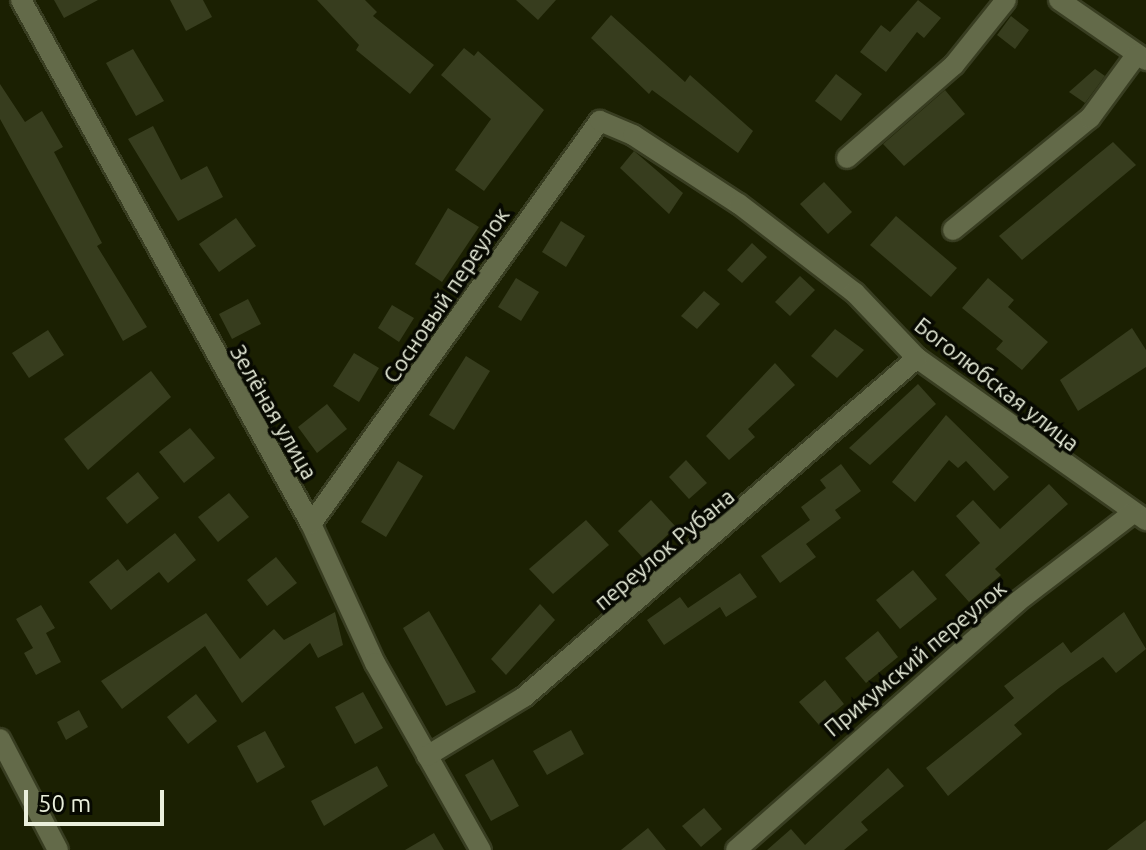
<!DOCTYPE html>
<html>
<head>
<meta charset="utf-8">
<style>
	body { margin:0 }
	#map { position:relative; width:1146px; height:850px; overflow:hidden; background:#1b2002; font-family:Ubuntu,sans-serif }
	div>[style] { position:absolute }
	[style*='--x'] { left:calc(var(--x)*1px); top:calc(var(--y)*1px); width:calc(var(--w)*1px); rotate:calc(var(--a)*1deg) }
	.building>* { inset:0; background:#373d1e }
	.roads { filter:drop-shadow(2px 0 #383d21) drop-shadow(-2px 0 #383d21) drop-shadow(0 2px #383d21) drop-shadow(0 -2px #383d21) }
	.minor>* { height:20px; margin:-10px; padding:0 10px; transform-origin:10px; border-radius:10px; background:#636a49 }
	span { translate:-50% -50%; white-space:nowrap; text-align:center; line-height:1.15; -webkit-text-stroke:7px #070901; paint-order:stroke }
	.street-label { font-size:22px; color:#eaefdc }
	.scale { position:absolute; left:24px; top:790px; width:140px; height:36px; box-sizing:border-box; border:4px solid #eaefdc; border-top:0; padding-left:10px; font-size:24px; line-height:28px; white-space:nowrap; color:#eaefdc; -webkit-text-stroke:6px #070901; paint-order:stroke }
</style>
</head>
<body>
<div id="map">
	<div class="building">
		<div style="clip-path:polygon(54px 0,98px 0,64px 18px)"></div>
		<div style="clip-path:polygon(170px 0,203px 0,212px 17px,186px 31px)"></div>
		<div style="clip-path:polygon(317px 0,365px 0,377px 12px,373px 16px,434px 65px,410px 94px,356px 50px,359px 45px)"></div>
		<div style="clip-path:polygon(516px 0,556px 0,538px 20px)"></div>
		<div style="clip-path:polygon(918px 0,941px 18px,924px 38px,917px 32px,886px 72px,860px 52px,881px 25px,890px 32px)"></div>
		<div style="clip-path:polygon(611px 15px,685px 82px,690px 75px,753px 131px,738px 153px,652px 90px,649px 94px,591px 38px)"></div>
		<div style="clip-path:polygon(1011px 16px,1029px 30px,1015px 49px,997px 35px)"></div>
		<div style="clip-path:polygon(464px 48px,474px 56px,478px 51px,544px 110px,484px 191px,455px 170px,491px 119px,441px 75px)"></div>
		<div style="clip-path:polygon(133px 49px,164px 101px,136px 116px,106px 63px)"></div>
		<div style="clip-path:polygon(1095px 69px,1105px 76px,1085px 103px,1069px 92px)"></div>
		<div style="clip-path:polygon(836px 74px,862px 94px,841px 121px,815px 101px)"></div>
		<div style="clip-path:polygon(0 84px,25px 122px,42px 111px,63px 147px,54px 152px,102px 243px,97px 246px,147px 327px,123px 341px,0 119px)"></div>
		<div style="clip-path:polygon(945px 90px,965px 114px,904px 166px,883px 144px)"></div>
		<div style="clip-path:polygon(153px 126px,181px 180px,207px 166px,223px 197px,178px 221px,128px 139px)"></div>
		<div style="clip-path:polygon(1113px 142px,1136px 165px,1022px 260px,999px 236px)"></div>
		<div style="clip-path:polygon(634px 151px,683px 193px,669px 214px,620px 168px)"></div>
		<div style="clip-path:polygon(824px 182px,852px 212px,828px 234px,800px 204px)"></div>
		<div style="clip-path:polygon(448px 208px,479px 227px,442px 282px,415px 264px)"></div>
		<div style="clip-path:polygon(896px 216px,957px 268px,931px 297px,870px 245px)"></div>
		<div style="clip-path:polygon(236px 218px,256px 246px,219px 272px,199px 244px)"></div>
		<div style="clip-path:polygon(561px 221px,585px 236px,566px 267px,542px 252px)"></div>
		<div style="clip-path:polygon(752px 243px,767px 257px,742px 283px,727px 270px)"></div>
		<div style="clip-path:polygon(800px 276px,815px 290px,790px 316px,775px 302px)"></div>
		<div style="clip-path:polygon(516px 278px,539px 292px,521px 321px,498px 307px)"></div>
		<div style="clip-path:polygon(988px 278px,1014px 300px,1008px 307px,1048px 342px,1022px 370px,996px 349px,1003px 341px,962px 308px)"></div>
		<div style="clip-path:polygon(704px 291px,720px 304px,697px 329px,681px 316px)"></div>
		<div style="clip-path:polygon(248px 299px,261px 324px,232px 339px,219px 314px)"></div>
		<div style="clip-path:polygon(392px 305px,414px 318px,399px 342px,378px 328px)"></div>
		<div style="clip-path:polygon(1132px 328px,1146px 350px,1146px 367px,1078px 411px,1060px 380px)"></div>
		<div style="clip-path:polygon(835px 329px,864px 350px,837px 378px,811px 356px)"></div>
		<div style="clip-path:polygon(48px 330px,64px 355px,29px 378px,12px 353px)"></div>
		<div style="clip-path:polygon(354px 353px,379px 368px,359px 402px,333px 386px)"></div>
		<div style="clip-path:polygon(466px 356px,490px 371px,454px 430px,429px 415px)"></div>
		<div style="clip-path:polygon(775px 363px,795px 385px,748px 429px,755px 437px,729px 460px,706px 436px)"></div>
		<div style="clip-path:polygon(151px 371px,171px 397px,88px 470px,64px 439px)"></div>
		<div style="clip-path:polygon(918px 384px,936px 404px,870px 465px,849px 448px)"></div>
		<div style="clip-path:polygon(327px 404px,347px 429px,317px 453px,298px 427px)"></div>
		<div style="clip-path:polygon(946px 415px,1009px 477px,994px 491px,966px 461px,958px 468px,949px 460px,915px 502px,892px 482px)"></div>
		<div style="clip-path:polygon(190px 428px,215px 458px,184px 483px,159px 452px)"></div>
		<div style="clip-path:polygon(686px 460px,707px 483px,689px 499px,669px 477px)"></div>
		<div style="clip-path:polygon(398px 461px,423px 476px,386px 537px,361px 522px)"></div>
		<div style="clip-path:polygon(841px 464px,861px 491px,835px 510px,841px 518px,806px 544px,816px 557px,780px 583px,761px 556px,810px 520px,801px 507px,826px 488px,820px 480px)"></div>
		<div style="clip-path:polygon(138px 472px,159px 498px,127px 524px,106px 498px)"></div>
		<div style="clip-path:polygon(1049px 484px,1068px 504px,995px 569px,1001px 575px,969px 602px,945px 575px,980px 543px,956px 516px,973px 500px,1000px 529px)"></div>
		<div style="clip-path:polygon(229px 493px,249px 517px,218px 542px,198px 517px)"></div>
		<div style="clip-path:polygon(651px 500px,676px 527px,643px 558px,618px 531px)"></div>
		<div style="clip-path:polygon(586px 520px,609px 545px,553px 594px,529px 569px)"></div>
		<div style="clip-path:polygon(175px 533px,196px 560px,168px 583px,159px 572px,111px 610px,89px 582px,118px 559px,127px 571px)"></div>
		<div style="clip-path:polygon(276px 557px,297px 583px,267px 606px,247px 580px)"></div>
		<div style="clip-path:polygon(913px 570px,937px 599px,900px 629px,876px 600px)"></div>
		<div style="clip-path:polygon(740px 573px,757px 597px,726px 617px,720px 607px,664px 645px,647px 620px,680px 597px,688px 608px)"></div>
		<div style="clip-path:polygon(540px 604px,555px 620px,506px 675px,491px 659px)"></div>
		<div style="clip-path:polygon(41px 605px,55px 628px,46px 633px,61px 662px,36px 675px,24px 653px,33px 648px,16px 619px)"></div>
		<div style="clip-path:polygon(429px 611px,476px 692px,446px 706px,403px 628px)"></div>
		<div style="clip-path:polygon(335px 612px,343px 645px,318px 658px,310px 643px,242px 703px,205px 646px,122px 709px,101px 681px,206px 613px,240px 659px,274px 629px,284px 640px)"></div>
		<div style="clip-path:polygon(1124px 612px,1146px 649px,1116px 673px,1103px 657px,1059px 688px,1014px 725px,1022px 734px,948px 796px,926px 768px,1014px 698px,1004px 686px,1063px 642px,1071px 653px)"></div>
		<div style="clip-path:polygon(878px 631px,898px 657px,866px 683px,845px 658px)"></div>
		<div style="clip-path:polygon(825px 680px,844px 704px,819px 725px,799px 702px)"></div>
		<div style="clip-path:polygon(363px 692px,383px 728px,355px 744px,335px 707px)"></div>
		<div style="clip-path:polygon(196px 694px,217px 721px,188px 744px,167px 717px)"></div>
		<div style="clip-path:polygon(79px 710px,88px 727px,66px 740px,57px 722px)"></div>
		<div style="clip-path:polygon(571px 730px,584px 754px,547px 775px,533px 751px)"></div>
		<div style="clip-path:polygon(265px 731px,285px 767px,257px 783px,237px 746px)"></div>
		<div style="clip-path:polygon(493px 759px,519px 806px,491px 821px,465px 775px)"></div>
		<div style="clip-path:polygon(377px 766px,388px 786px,324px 826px,311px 801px)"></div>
		<div style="clip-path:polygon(888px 768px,904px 786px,861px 822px,868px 830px,844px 850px,767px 850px,791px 829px,805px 845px)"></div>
		<div style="clip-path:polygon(704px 808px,722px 829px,701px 847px,682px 826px)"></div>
		<div style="clip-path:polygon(1146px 820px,1146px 850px,1107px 850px)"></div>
		<div style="clip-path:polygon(648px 828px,666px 850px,621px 850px)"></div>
		<div style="clip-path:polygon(434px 833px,444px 850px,405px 850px)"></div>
	</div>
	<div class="roads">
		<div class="minor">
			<div style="--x:21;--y:0;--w:599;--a:61.04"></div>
			<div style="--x:311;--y:524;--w:153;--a:65.3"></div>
			<div style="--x:375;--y:663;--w:215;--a:60.5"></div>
			<div style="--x:1059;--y:0;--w:106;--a:34.6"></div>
			<div style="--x:847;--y:158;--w:142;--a:-41"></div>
			<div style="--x:954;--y:65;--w:83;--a:-51.3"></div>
			<div style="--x:953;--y:230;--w:177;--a:-39.3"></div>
			<div style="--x:1090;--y:118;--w:79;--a:-53.7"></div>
			<div style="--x:311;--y:524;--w:496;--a:-54.4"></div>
			<div style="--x:600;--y:121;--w:36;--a:23"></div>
			<div style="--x:633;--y:135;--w:126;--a:33.1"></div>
			<div style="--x:739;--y:204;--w:146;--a:37.5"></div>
			<div style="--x:855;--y:293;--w:90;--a:46.4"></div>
			<div style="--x:917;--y:358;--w:281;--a:35.3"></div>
			<div style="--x:0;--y:739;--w:125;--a:62.4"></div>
			<div style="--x:427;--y:756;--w:114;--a:-31.3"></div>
			<div style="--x:524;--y:697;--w:519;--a:-40.78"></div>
			<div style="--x:736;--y:850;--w:375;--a:-41.4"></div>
			<div style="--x:1017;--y:602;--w:146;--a:-37.5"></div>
		</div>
	</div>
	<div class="street-label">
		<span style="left:446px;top:295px;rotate:-56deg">Сосновый переулок</span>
		<span style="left:997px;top:384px;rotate:38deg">Боголюбская улица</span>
		<span style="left:274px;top:412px;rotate:60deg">Зелёная улица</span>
		<span style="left:664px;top:549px;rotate:-40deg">переулок Рубана</span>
		<span style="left:915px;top:658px;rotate:-40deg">Прикумский переулок</span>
	</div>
	<div class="scale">50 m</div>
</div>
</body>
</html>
